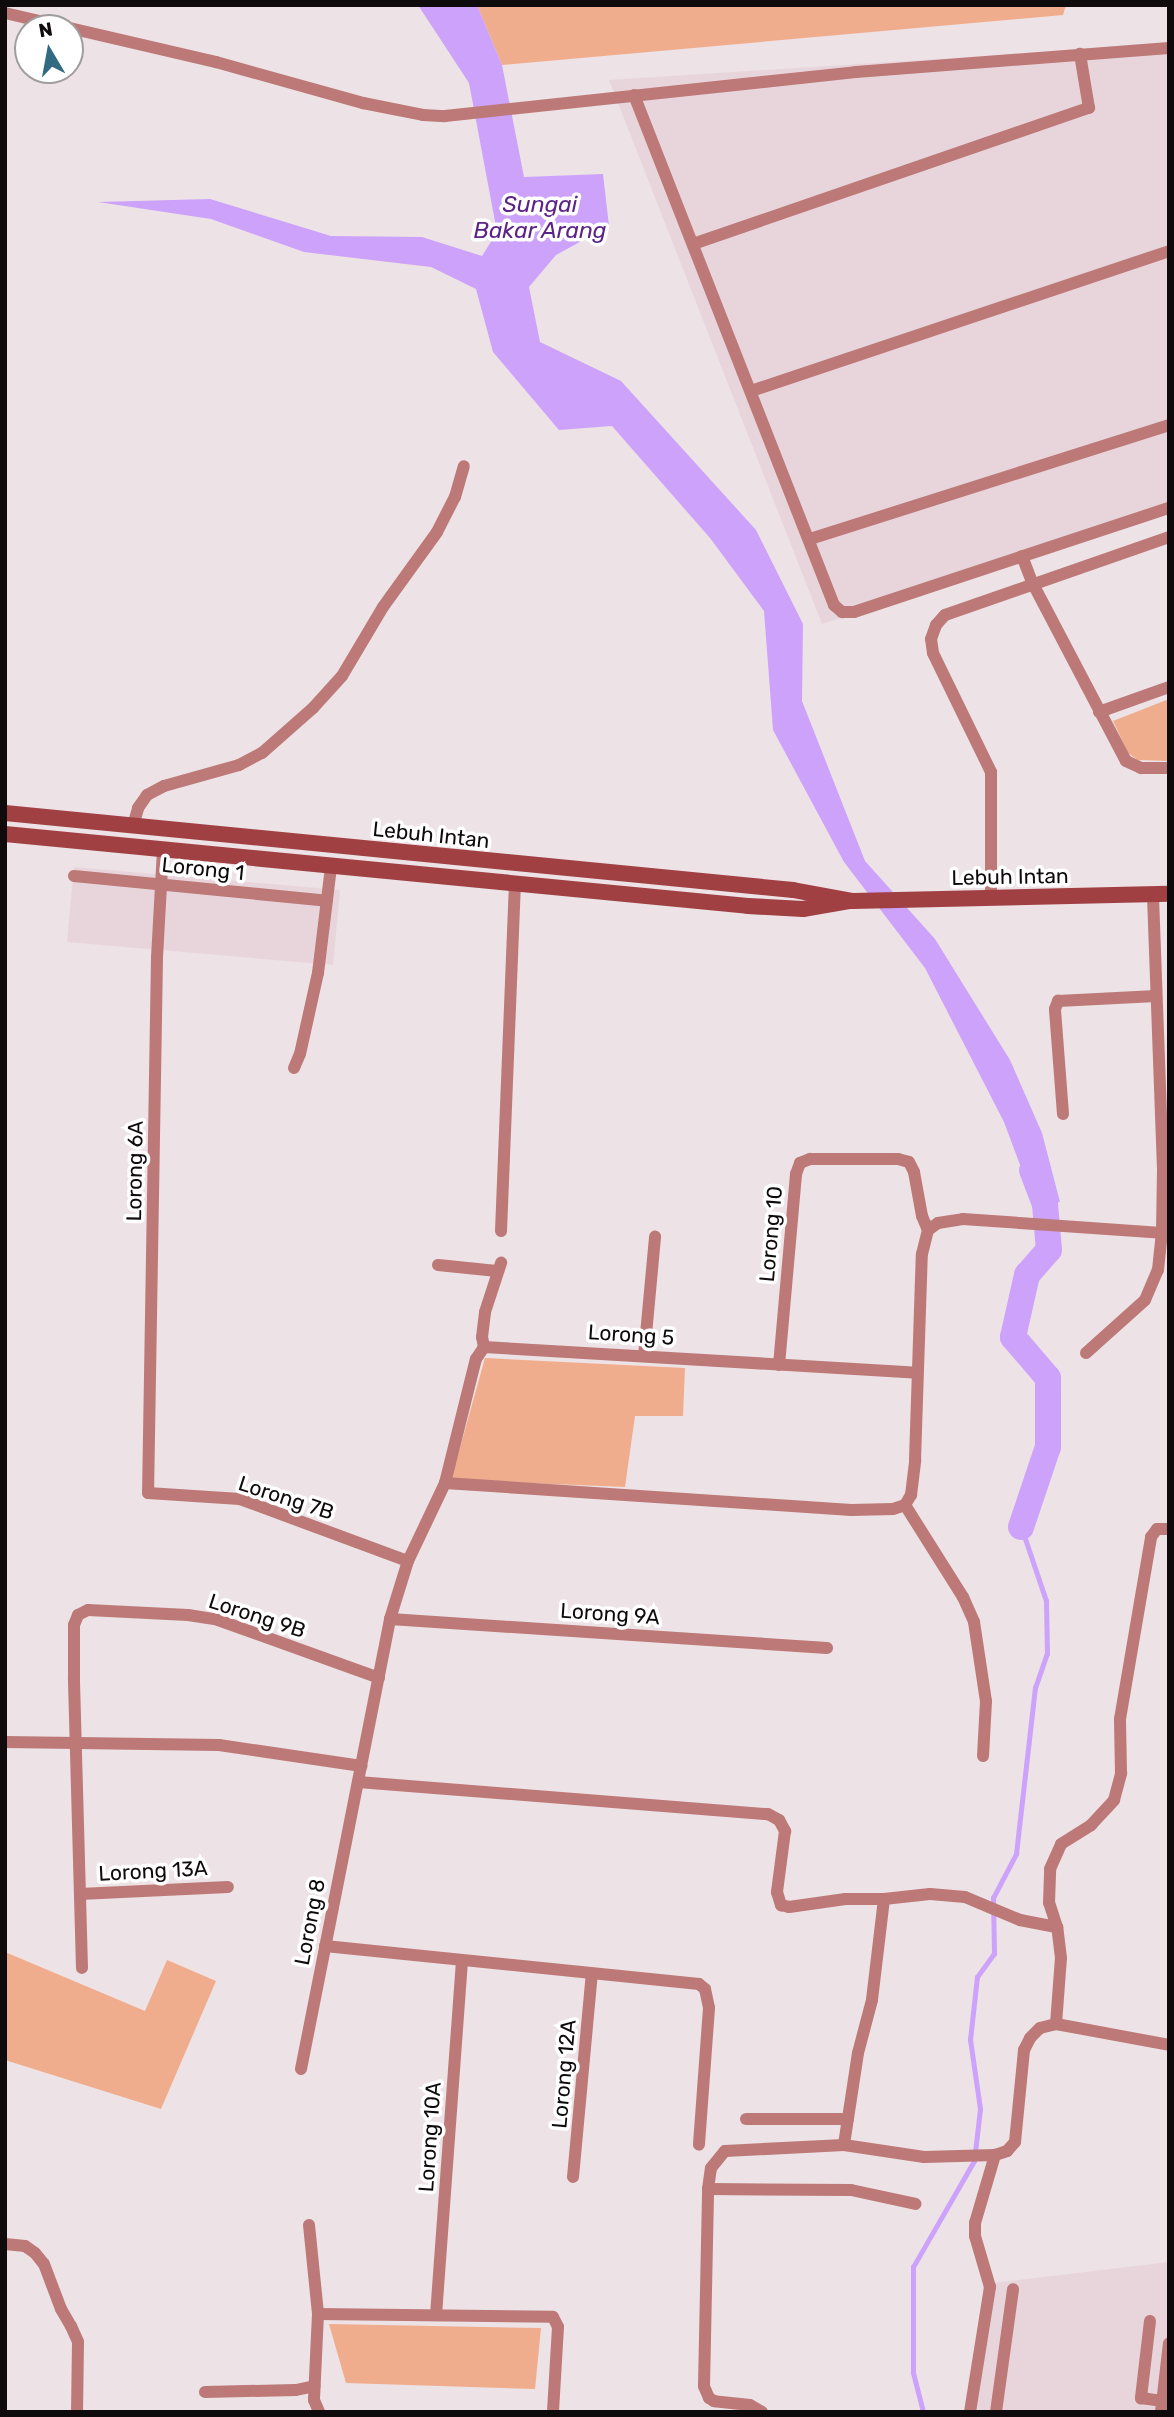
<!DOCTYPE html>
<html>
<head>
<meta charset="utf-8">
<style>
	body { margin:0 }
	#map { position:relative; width:1174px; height:2417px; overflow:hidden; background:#ede2e5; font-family:Rubik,sans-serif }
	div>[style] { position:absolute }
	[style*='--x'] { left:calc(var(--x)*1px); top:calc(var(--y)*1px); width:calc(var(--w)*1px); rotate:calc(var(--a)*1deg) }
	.built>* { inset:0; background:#e8d5db }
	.green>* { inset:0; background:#f0ad8e }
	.water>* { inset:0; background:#cda2fa }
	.stream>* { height:4.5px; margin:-2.25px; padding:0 2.25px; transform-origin:2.25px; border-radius:2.25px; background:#cda2fa }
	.river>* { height:26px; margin:-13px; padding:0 13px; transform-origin:13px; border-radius:13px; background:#cda2fa }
	.minor>* { height:12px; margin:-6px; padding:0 6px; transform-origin:6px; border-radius:6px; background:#bc7977 }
	.secondary>* { height:16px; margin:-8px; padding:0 8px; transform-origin:8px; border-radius:8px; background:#a14043 }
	span { translate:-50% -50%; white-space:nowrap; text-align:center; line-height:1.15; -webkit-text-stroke:7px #fff; paint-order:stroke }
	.street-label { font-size:21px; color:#0f0b0d }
	.water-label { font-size:23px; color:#5b2287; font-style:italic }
	.frame { position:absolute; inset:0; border:7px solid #0f0b0d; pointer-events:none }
	.north { position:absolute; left:14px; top:14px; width:70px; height:70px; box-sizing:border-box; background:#fff; border:2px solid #9f9d9e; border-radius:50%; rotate:350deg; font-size:19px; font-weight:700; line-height:28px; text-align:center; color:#0f0b0d }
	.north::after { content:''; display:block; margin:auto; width:24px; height:32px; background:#326a84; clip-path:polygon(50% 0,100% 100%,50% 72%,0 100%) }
</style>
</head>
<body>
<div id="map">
	<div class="built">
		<div style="clip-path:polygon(1169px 44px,1169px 513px,822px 624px,609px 80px)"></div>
		<div style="clip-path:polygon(74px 867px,340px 890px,333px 965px,67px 942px)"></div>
		<div style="clip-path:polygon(1169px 2262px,1169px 2412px,972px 2412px,984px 2284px)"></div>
	</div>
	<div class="green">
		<div style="clip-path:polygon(477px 5px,1066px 5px,1063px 15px,502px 65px)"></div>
		<div style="clip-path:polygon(1169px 699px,1169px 761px,1138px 760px,1128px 753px,1113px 721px)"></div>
		<div style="clip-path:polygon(485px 1358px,685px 1368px,683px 1416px,635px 1416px,625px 1487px,451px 1480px)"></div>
		<div style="clip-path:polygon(5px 1952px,145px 2011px,167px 1960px,216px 1981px,161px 2109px,5px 2060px)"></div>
		<div style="clip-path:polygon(329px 2324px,541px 2328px,535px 2389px,346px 2383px)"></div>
	</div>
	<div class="water">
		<div style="clip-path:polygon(418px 5px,477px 5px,502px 65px,524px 177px,603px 174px,609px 226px,556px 255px,529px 287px,540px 342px,621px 381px,756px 530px,803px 624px,802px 701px,865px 861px,935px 939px,1010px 1060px,1042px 1133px,1060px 1202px,1035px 1205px,1004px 1122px,925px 968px,844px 862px,773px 730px,764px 611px,710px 538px,612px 426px,559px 430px,493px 352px,476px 289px,431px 267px,304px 252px,211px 219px,98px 202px,210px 199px,331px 236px,422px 237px,482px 256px,497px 232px,469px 83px)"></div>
	</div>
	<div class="stream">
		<div style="--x:923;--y:2412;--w:40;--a:-104.4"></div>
		<div style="--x:913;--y:2373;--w:106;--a:-90"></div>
		<div style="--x:913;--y:2267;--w:122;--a:-60.1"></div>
		<div style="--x:974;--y:2161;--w:52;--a:-83.4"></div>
		<div style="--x:980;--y:2109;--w:70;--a:-98.2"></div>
		<div style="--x:970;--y:2040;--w:63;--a:-83.7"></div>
		<div style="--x:977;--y:1977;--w:29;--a:-54"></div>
		<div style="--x:994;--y:1954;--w:56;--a:-91"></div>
		<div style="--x:993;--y:1898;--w:50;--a:-62.4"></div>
		<div style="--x:1016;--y:1854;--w:167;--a:-83.5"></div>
		<div style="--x:1035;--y:1688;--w:36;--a:-71"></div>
		<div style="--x:1047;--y:1654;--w:53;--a:-91.1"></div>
		<div style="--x:1046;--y:1601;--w:78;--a:-108.7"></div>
	</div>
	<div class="river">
		<div style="--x:1021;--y:1527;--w:84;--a:-71.4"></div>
		<div style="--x:1048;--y:1447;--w:69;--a:-90"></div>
		<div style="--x:1048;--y:1378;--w:54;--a:-130.5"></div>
		<div style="--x:1013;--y:1337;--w:64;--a:-77.3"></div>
		<div style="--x:1027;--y:1275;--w:33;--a:-49"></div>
		<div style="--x:1049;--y:1250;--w:46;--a:-95"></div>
		<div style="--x:1045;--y:1204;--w:36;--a:-111"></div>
	</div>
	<div class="minor">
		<div style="--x:5;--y:13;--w:217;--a:13.1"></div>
		<div style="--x:216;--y:62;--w:153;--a:15.6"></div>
		<div style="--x:363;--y:103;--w:61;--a:11.3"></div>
		<div style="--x:423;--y:115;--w:22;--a:3"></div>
		<div style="--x:445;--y:116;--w:413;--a:-6.1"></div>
		<div style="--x:856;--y:72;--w:314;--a:-4.4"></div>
		<div style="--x:634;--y:95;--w:548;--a:68.59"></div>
		<div style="--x:834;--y:605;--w:11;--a:41"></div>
		<div style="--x:842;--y:612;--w:12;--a:0"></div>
		<div style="--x:854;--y:612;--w:332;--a:-18.3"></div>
		<div style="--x:693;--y:244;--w:419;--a:-19"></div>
		<div style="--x:1089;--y:108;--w:55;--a:-99.5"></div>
		<div style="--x:751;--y:391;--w:441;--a:-18.5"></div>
		<div style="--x:810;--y:539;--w:377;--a:-17.6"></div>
		<div style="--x:1022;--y:556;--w:28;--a:69"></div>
		<div style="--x:1032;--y:582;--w:202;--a:62.3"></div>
		<div style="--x:1126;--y:761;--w:17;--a:25"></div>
		<div style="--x:1141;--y:768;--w:28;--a:0"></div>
		<div style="--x:1099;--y:712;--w:74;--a:-19.7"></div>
		<div style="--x:133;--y:826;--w:19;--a:-74"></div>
		<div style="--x:138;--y:808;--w:16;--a:-55"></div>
		<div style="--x:147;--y:795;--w:19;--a:-28"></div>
		<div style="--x:164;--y:786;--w:78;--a:-15.6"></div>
		<div style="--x:239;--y:765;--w:26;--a:-28"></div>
		<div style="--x:262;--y:753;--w:68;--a:-41.4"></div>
		<div style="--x:313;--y:708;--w:43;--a:-47.8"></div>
		<div style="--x:342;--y:676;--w:80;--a:-59.3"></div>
		<div style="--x:383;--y:607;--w:92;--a:-54.2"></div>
		<div style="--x:437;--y:532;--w:39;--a:-63"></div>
		<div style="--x:455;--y:497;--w:32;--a:-74"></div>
		<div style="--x:163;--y:850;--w:108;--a:93.2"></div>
		<div style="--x:157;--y:958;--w:535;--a:90.96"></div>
		<div style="--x:148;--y:1493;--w:92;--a:3.7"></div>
		<div style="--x:240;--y:1499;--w:179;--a:20.3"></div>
		<div style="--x:74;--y:876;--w:254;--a:5.6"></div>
		<div style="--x:991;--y:899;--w:127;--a:-90"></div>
		<div style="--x:991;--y:772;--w:132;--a:-116"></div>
		<div style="--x:933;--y:653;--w:14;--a:-98"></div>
		<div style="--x:931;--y:639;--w:15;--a:-70"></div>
		<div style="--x:936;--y:625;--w:13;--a:-48"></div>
		<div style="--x:945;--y:615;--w:237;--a:-19.2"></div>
		<div style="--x:294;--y:1068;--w:15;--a:-67"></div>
		<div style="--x:300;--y:1054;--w:83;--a:-77.5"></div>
		<div style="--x:318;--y:973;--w:107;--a:-83"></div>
		<div style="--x:1063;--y:1114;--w:105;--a:-94.4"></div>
		<div style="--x:1055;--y:1009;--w:9;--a:-69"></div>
		<div style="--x:1058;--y:1001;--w:98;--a:-2.9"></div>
		<div style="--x:501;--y:1231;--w:345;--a:-87.7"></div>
		<div style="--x:438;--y:1265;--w:59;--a:5.8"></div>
		<div style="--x:484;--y:1347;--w:10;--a:-101"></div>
		<div style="--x:482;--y:1337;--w:25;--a:-83"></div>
		<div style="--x:485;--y:1312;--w:52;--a:-71.9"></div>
		<div style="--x:1086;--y:1353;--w:79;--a:-41.9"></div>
		<div style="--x:1145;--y:1300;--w:33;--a:-67"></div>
		<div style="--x:1158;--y:1270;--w:37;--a:-84"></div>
		<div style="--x:1162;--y:1233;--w:7;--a:8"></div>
		<div style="--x:644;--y:1356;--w:120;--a:-84.7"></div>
		<div style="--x:779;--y:1365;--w:192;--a:-84.9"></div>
		<div style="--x:796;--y:1174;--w:12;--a:-70"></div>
		<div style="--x:800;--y:1163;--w:11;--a:-22"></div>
		<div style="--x:810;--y:1159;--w:88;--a:0"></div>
		<div style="--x:898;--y:1159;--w:11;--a:15"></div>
		<div style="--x:909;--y:1162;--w:11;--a:63"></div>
		<div style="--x:914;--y:1172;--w:45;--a:79.7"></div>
		<div style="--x:922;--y:1216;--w:15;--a:67"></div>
		<div style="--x:445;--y:1483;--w:407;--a:3.8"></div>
		<div style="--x:851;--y:1510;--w:42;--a:-1.4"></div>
		<div style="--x:893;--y:1509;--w:13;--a:-18"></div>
		<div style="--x:905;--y:1505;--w:12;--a:-59"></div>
		<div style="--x:911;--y:1495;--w:35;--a:-83"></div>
		<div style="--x:915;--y:1460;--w:206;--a:-88.1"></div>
		<div style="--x:922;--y:1254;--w:25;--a:-76"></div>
		<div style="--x:928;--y:1230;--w:12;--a:-35"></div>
		<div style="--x:938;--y:1223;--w:25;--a:-9"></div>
		<div style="--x:963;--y:1219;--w:199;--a:4"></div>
		<div style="--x:1162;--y:1233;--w:64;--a:-89.1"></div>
		<div style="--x:1163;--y:1169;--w:274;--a:-92.1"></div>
		<div style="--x:905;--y:1505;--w:109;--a:57.8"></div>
		<div style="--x:963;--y:1597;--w:27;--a:66"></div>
		<div style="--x:974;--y:1622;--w:80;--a:81.4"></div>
		<div style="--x:986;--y:1701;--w:55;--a:93.1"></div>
		<div style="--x:390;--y:1619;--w:438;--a:3.8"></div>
		<div style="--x:5;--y:1742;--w:214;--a:0.8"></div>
		<div style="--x:219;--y:1745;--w:144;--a:8.4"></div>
		<div style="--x:358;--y:1782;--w:411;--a:4.5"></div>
		<div style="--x:768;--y:1814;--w:13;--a:29"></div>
		<div style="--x:779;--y:1820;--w:13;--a:61"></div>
		<div style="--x:785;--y:1831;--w:62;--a:97.5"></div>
		<div style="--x:777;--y:1892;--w:14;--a:73"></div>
		<div style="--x:781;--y:1905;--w:8;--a:14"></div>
		<div style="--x:789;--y:1907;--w:57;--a:-8.1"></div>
		<div style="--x:845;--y:1899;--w:39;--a:0"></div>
		<div style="--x:884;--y:1899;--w:102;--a:96.8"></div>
		<div style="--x:872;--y:2000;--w:55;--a:104.8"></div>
		<div style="--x:858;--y:2053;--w:93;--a:98.7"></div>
		<div style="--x:80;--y:1894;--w:148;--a:-2.7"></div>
		<div style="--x:884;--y:1899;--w:46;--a:-6.2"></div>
		<div style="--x:930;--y:1894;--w:35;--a:5"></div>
		<div style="--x:965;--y:1897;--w:60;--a:22.7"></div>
		<div style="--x:1020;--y:1920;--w:38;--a:11"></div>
		<div style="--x:325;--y:1946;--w:376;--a:5.8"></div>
		<div style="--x:699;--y:1984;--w:8;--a:40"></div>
		<div style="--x:705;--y:1989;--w:19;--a:78"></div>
		<div style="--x:709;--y:2008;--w:137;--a:94.2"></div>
		<div style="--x:82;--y:1968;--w:290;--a:-91.6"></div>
		<div style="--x:74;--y:1678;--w:53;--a:-90"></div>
		<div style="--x:74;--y:1625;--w:11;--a:-68"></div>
		<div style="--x:78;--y:1615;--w:11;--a:-27"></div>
		<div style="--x:88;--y:1610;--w:100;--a:2.9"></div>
		<div style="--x:188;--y:1615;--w:30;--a:9"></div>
		<div style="--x:218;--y:1620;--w:171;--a:19.8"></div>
		<div style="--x:1056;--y:2024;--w:66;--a:-85.7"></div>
		<div style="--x:1061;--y:1958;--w:31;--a:-97"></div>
		<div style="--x:1057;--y:1927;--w:25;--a:-108"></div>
		<div style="--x:1049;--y:1903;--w:34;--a:-88"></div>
		<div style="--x:1050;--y:1869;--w:27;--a:-66"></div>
		<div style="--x:1061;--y:1844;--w:36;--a:-32"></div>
		<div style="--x:1091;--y:1825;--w:34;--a:-47"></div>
		<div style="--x:1114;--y:1800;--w:28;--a:-75"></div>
		<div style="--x:1121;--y:1773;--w:54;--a:-91.1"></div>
		<div style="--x:1120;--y:1719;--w:185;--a:-80.3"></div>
		<div style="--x:1151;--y:1537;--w:10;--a:-53"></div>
		<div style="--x:1157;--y:1529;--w:12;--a:0"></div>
		<div style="--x:301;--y:2069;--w:459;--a:-78.8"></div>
		<div style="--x:390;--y:1619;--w:61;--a:-72.8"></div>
		<div style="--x:408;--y:1561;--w:86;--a:-64.6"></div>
		<div style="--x:445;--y:1483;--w:128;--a:-76"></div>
		<div style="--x:476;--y:1359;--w:14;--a:-56"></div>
		<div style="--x:484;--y:1347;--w:434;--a:3.4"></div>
		<div style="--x:746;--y:2119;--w:102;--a:0"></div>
		<div style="--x:573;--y:2177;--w:204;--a:-84.7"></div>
		<div style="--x:708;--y:2189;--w:143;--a:0.4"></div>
		<div style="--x:851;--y:2190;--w:66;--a:12.2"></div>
		<div style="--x:309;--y:2225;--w:89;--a:84.2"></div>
		<div style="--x:318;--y:2314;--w:235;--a:0.7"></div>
		<div style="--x:553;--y:2317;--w:11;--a:63"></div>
		<div style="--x:558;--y:2327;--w:85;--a:93.4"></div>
		<div style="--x:5;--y:2244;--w:20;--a:6"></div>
		<div style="--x:25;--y:2246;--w:12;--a:35"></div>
		<div style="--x:35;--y:2253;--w:14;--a:51"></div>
		<div style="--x:44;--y:2264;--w:48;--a:69.3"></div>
		<div style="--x:61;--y:2309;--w:20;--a:60"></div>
		<div style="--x:71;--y:2326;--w:17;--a:66"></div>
		<div style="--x:78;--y:2342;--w:70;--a:90.8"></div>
		<div style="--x:318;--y:2314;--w:86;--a:92.7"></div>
		<div style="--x:314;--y:2400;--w:13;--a:67"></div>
		<div style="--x:436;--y:2315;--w:353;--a:-85.8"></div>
		<div style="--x:1150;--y:2321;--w:78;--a:96.7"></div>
		<div style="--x:1141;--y:2398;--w:28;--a:8"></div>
		<div style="--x:205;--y:2392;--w:91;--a:-1.3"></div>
		<div style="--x:296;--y:2390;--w:19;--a:-12"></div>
		<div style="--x:762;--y:2412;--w:14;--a:-150"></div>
		<div style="--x:750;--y:2405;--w:36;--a:-174"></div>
		<div style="--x:714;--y:2401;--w:6;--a:-149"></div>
		<div style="--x:709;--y:2398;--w:13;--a:-113"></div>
		<div style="--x:704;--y:2386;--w:197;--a:-88.8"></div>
		<div style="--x:708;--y:2189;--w:21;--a:-82"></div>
		<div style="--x:711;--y:2168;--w:22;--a:-51"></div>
		<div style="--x:725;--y:2151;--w:119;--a:-2.9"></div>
		<div style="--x:844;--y:2145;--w:81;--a:8.5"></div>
		<div style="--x:924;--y:2157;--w:71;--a:-1.6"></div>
		<div style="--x:995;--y:2155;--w:13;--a:-18"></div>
		<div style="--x:1007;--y:2151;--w:12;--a:-48"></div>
		<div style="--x:1015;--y:2142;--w:92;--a:-84.4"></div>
		<div style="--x:1024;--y:2050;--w:13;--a:-63"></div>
		<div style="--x:1030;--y:2038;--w:14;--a:-45"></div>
		<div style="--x:1040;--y:2028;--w:16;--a:-14"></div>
		<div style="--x:1056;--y:2024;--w:115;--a:10.5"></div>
		<div style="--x:970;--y:2412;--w:127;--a:-80.9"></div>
		<div style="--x:990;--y:2287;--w:53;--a:-106.4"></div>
		<div style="--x:975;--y:2236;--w:13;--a:-90"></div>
		<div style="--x:975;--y:2223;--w:71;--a:-73.6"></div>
		<div style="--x:996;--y:2412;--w:124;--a:-82.1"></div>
		<div style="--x:1161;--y:2412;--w:69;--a:-83.4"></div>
	</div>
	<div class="secondary">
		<div style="--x:5;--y:813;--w:792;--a:5.58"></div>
		<div style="--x:793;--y:890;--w:61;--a:10.4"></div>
		<div style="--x:853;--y:901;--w:316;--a:-1.3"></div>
		<div style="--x:5;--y:834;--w:746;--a:5.53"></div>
		<div style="--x:748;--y:906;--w:55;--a:3.1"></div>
		<div style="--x:803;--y:909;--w:48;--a:-9.7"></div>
	</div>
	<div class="street-label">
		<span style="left:431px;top:835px;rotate:6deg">Lebuh Intan</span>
		<span style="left:203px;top:869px;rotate:6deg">Lorong 1</span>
		<span style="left:1010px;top:877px;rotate:-1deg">Lebuh Intan</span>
		<span style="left:135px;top:1171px;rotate:-89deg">Lorong 6A</span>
		<span style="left:771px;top:1234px;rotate:-85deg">Lorong 10</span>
		<span style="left:631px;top:1335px;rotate:4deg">Lorong 5</span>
		<span style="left:286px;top:1498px;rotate:18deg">Lorong 7B</span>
		<span style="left:610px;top:1614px;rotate:4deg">Lorong 9A</span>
		<span style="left:257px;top:1616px;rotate:18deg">Lorong 9B</span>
		<span style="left:153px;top:1871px;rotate:-3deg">Lorong 13A</span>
		<span style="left:310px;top:1922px;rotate:-79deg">Lorong 8</span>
		<span style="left:564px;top:2074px;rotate:-85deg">Lorong 12A</span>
		<span style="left:430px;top:2137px;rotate:-86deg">Lorong 10A</span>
	</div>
	<div class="water-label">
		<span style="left:540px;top:217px">Sungai<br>Bakar Arang</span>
	</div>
	<div class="frame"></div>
	<div class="north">N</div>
</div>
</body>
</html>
